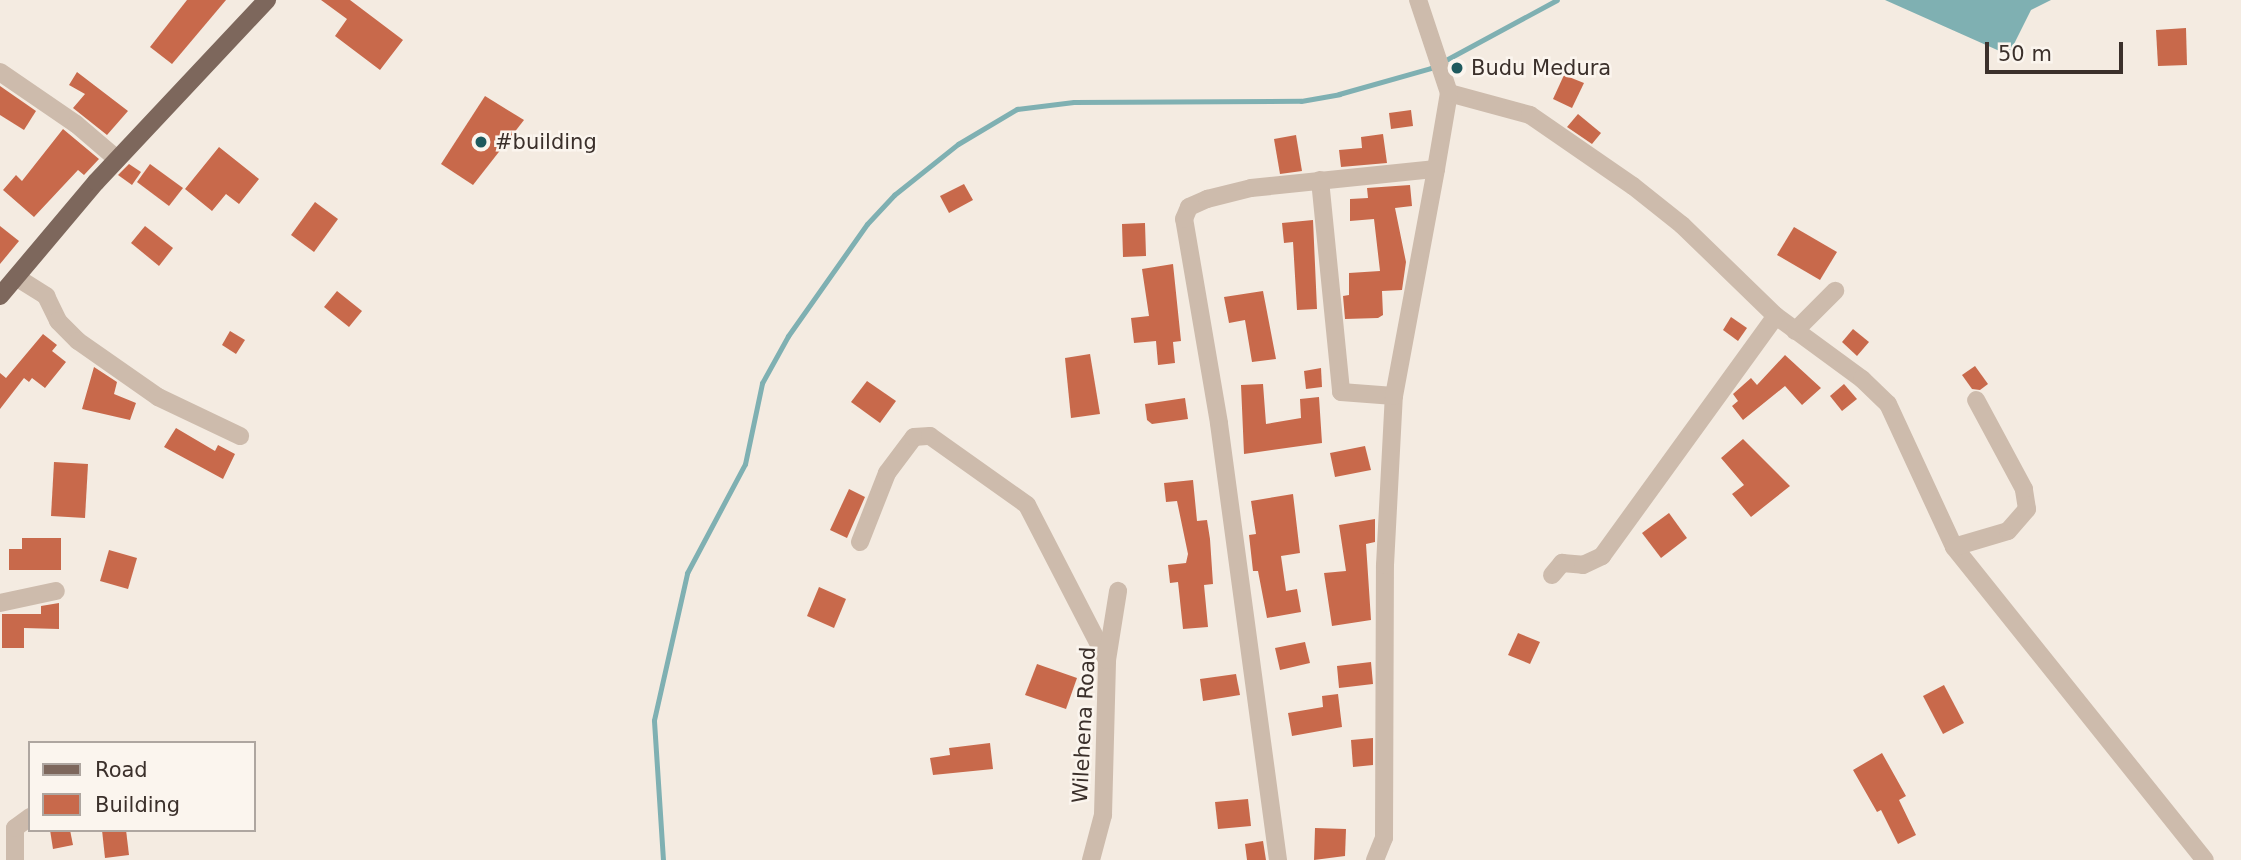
<!DOCTYPE html>
<html>
<head>
<meta charset="utf-8">
<style>
	body { margin:0 }
	#map { position:relative; width:2241px; height:860px; overflow:hidden; background:#f4ebe1; font-family:"DejaVu Sans",sans-serif }
	div>[style] { position:absolute }
	[style*='--x'] { left:calc(var(--x)*1px); top:calc(var(--y)*1px); width:calc(var(--w)*1px); rotate:calc(var(--a)*1deg) }
	.water>* { inset:0; background:#7fb0b2 }
	.stream>* { height:5px; margin:-2.5px; padding:0 2.5px; transform-origin:2.5px; border-radius:2.5px; background:#7fb0b2 }
	.building>* { inset:0; background:#c8694b }
	.minor>* { height:18px; margin:-9px; padding:0 9px; transform-origin:9px; border-radius:9px; background:#cdbbac }
	.major>* { height:18px; margin:-9px; padding:0 9px; transform-origin:9px; border-radius:9px; background:#7d675c }
	.dots>* { width:19px; height:19px; translate:-50% -50%; box-sizing:border-box; border:4px solid #fbf5ee; border-radius:50% }
	span { translate:-50% -50%; white-space:nowrap; text-align:center; line-height:1.15; -webkit-text-stroke:5px #fbf5ee; paint-order:stroke }
	.poi-label { font-size:21px; color:#3b302b }
	.left { translate:0 -50%; text-align:left }
	.street-label { font-size:21px; color:#3b302b }
	.legend { position:absolute; left:28px; top:741px; width:228px; height:91px; box-sizing:border-box; background:#fbf5ee; border:2px solid #aea6a0; margin:0; padding:9px 12px; list-style:none; font-size:21px; color:#3b302b }
	.legend li { display:flex; align-items:center; gap:14px; height:35px }
	.legend b { width:35px; border:2px solid #aea6a0 }
	.scale { position:absolute; left:1985px; top:42px; width:138px; height:32px; box-sizing:border-box; border:4px solid #3b302b; border-top:0; padding-left:9px; font-size:21px; line-height:24px; white-space:nowrap; color:#3b302b; -webkit-text-stroke:5px #fbf5ee; paint-order:stroke }
</style>
</head>
<body>
<div id="map">
	<div class="water">
		<div style="clip-path:polygon(1885px 0,2051px 0,2031px 10px,2011px 50px,2004px 53px)"></div>
	</div>
	<div class="stream">
		<div style="--x:663;--y:860;--w:140;--a:-93.7"></div>
		<div style="--x:654;--y:720;--w:151;--a:-77.3"></div>
		<div style="--x:687;--y:573;--w:123;--a:-62"></div>
		<div style="--x:745;--y:464;--w:83;--a:-78.1"></div>
		<div style="--x:762;--y:383;--w:54;--a:-61"></div>
		<div style="--x:788;--y:336;--w:137;--a:-54.8"></div>
		<div style="--x:867;--y:224;--w:40;--a:-47"></div>
		<div style="--x:894;--y:195;--w:82;--a:-38.6"></div>
		<div style="--x:958;--y:144;--w:69;--a:-30.7"></div>
		<div style="--x:1017;--y:109;--w:57;--a:-7"></div>
		<div style="--x:1074;--y:102;--w:227;--a:-0.3"></div>
		<div style="--x:1301;--y:101;--w:39;--a:-10"></div>
		<div style="--x:1339;--y:94;--w:96;--a:-15.8"></div>
		<div style="--x:1431;--y:68;--w:143;--a:-28.4"></div>
	</div>
	<div class="building">
		<div style="clip-path:polygon(187px 0,226px 0,172px 64px,150px 47px)"></div>
		<div style="clip-path:polygon(321px 0,350px 0,403px 40px,380px 70px,335px 36px,347px 19px)"></div>
		<div style="clip-path:polygon(2186px 28px,2187px 65px,2158px 66px,2156px 30px)"></div>
		<div style="clip-path:polygon(77px 72px,128px 111px,107px 135px,73px 108px,85px 94px,69px 85px)"></div>
		<div style="clip-path:polygon(1564px 75px,1584px 83px,1572px 108px,1553px 99px)"></div>
		<div style="clip-path:polygon(0 86px,36px 111px,24px 130px,0 115px)"></div>
		<div style="clip-path:polygon(485px 96px,524px 120px,473px 185px,441px 164px)"></div>
		<div style="clip-path:polygon(1411px 110px,1413px 126px,1391px 129px,1389px 113px)"></div>
		<div style="clip-path:polygon(1578px 114px,1601px 133px,1592px 144px,1567px 127px)"></div>
		<div style="clip-path:polygon(63px 129px,99px 159px,84px 175px,78px 170px,34px 217px,3px 190px,16px 175px,22px 181px)"></div>
		<div style="clip-path:polygon(1383px 134px,1387px 163px,1341px 167px,1339px 150px,1362px 148px,1361px 137px)"></div>
		<div style="clip-path:polygon(1296px 135px,1302px 171px,1280px 174px,1274px 139px)"></div>
		<div style="clip-path:polygon(219px 147px,259px 179px,239px 204px,226px 194px,212px 211px,185px 189px)"></div>
		<div style="clip-path:polygon(129px 164px,141px 172px,132px 185px,118px 175px)"></div>
		<div style="clip-path:polygon(150px 164px,183px 188px,169px 206px,137px 182px)"></div>
		<div style="clip-path:polygon(964px 184px,973px 200px,949px 213px,940px 196px)"></div>
		<div style="clip-path:polygon(1410px 185px,1412px 206px,1395px 208px,1406px 262px,1402px 290px,1382px 291px,1383px 315px,1378px 318px,1345px 319px,1343px 296px,1349px 295px,1349px 273px,1380px 271px,1374px 219px,1350px 221px,1350px 199px,1368px 198px,1367px 188px)"></div>
		<div style="clip-path:polygon(315px 202px,338px 219px,314px 252px,291px 235px)"></div>
		<div style="clip-path:polygon(1313px 220px,1317px 309px,1297px 310px,1293px 242px,1284px 243px,1282px 223px)"></div>
		<div style="clip-path:polygon(1145px 223px,1146px 256px,1123px 257px,1122px 224px)"></div>
		<div style="clip-path:polygon(0 226px,19px 241px,0 264px)"></div>
		<div style="clip-path:polygon(145px 226px,173px 248px,159px 266px,131px 243px)"></div>
		<div style="clip-path:polygon(1794px 227px,1837px 252px,1820px 280px,1777px 255px)"></div>
		<div style="clip-path:polygon(1173px 264px,1181px 341px,1173px 342px,1175px 363px,1158px 365px,1156px 341px,1134px 343px,1131px 318px,1149px 316px,1142px 269px)"></div>
		<div style="clip-path:polygon(337px 291px,362px 311px,349px 327px,324px 307px)"></div>
		<div style="clip-path:polygon(1263px 291px,1276px 359px,1252px 362px,1245px 320px,1229px 323px,1224px 297px)"></div>
		<div style="clip-path:polygon(1731px 317px,1747px 328px,1738px 341px,1723px 330px)"></div>
		<div style="clip-path:polygon(1853px 329px,1869px 342px,1857px 356px,1842px 342px)"></div>
		<div style="clip-path:polygon(230px 331px,245px 340px,236px 354px,222px 345px)"></div>
		<div style="clip-path:polygon(43px 334px,57px 345px,52px 351px,66px 362px,45px 388px,32px 378px,29px 382px,24px 378px,0 409px,0 373px,6px 378px)"></div>
		<div style="clip-path:polygon(1090px 354px,1100px 414px,1071px 418px,1065px 358px)"></div>
		<div style="clip-path:polygon(1785px 355px,1821px 388px,1802px 405px,1785px 386px,1743px 420px,1732px 406px,1738px 401px,1733px 394px,1751px 378px,1757px 385px)"></div>
		<div style="clip-path:polygon(1975px 366px,1988px 384px,1980px 390px,1972px 389px,1962px 375px)"></div>
		<div style="clip-path:polygon(94px 367px,117px 382px,114px 394px,136px 403px,130px 420px,82px 409px)"></div>
		<div style="clip-path:polygon(1321px 368px,1322px 387px,1306px 389px,1304px 371px)"></div>
		<div style="clip-path:polygon(867px 381px,896px 401px,880px 423px,851px 402px)"></div>
		<div style="clip-path:polygon(1263px 384px,1266px 424px,1301px 418px,1300px 399px,1319px 397px,1322px 443px,1244px 454px,1241px 385px)"></div>
		<div style="clip-path:polygon(1844px 384px,1857px 399px,1842px 411px,1830px 396px)"></div>
		<div style="clip-path:polygon(1185px 398px,1188px 419px,1152px 424px,1147px 420px,1145px 404px)"></div>
		<div style="clip-path:polygon(176px 428px,215px 451px,218px 445px,235px 454px,223px 479px,164px 447px)"></div>
		<div style="clip-path:polygon(1743px 439px,1790px 486px,1751px 517px,1732px 494px,1744px 485px,1721px 458px)"></div>
		<div style="clip-path:polygon(1365px 446px,1371px 470px,1335px 477px,1330px 453px)"></div>
		<div style="clip-path:polygon(54px 462px,88px 464px,85px 518px,51px 516px)"></div>
		<div style="clip-path:polygon(1193px 480px,1197px 521px,1207px 520px,1210px 539px,1213px 584px,1204px 585px,1208px 627px,1183px 629px,1178px 582px,1170px 583px,1168px 565px,1186px 563px,1188px 554px,1177px 501px,1166px 502px,1164px 483px)"></div>
		<div style="clip-path:polygon(849px 489px,865px 497px,847px 538px,830px 530px)"></div>
		<div style="clip-path:polygon(1293px 494px,1300px 553px,1281px 556px,1286px 591px,1297px 589px,1301px 612px,1267px 618px,1258px 571px,1253px 571px,1249px 535px,1256px 534px,1251px 501px)"></div>
		<div style="clip-path:polygon(1669px 513px,1687px 538px,1661px 558px,1642px 533px)"></div>
		<div style="clip-path:polygon(1375px 519px,1375px 542px,1366px 544px,1371px 620px,1332px 626px,1324px 573px,1346px 571px,1339px 525px)"></div>
		<div style="clip-path:polygon(22px 538px,61px 538px,61px 570px,9px 570px,9px 549px,22px 549px)"></div>
		<div style="clip-path:polygon(109px 550px,137px 558px,128px 589px,100px 581px)"></div>
		<div style="clip-path:polygon(819px 587px,846px 599px,834px 628px,807px 616px)"></div>
		<div style="clip-path:polygon(59px 603px,59px 629px,24px 628px,24px 648px,2px 648px,2px 614px,41px 614px,41px 606px)"></div>
		<div style="clip-path:polygon(1518px 633px,1540px 642px,1530px 664px,1508px 655px)"></div>
		<div style="clip-path:polygon(1305px 642px,1310px 663px,1280px 670px,1275px 648px)"></div>
		<div style="clip-path:polygon(1371px 662px,1373px 684px,1339px 688px,1337px 666px)"></div>
		<div style="clip-path:polygon(1037px 664px,1077px 678px,1066px 709px,1025px 695px)"></div>
		<div style="clip-path:polygon(1236px 674px,1240px 695px,1203px 701px,1200px 679px)"></div>
		<div style="clip-path:polygon(1944px 685px,1964px 723px,1943px 734px,1923px 696px)"></div>
		<div style="clip-path:polygon(1338px 694px,1342px 727px,1292px 736px,1288px 713px,1323px 707px,1322px 696px)"></div>
		<div style="clip-path:polygon(1373px 738px,1373px 765px,1353px 767px,1351px 740px)"></div>
		<div style="clip-path:polygon(990px 743px,993px 769px,933px 775px,930px 758px,950px 755px,949px 748px)"></div>
		<div style="clip-path:polygon(1882px 753px,1906px 796px,1899px 800px,1916px 835px,1898px 844px,1881px 810px,1877px 812px,1853px 770px)"></div>
		<div style="clip-path:polygon(1248px 799px,1251px 826px,1218px 829px,1215px 802px)"></div>
		<div style="clip-path:polygon(1315px 828px,1346px 829px,1345px 856px,1314px 860px)"></div>
		<div style="clip-path:polygon(50px 830px,70px 830px,73px 845px,53px 849px)"></div>
		<div style="clip-path:polygon(102px 830px,126px 830px,129px 855px,105px 858px)"></div>
		<div style="clip-path:polygon(1263px 841px,1266px 860px,1247px 860px,1245px 844px)"></div>
	</div>
	<div class="minor">
		<div style="--x:0;--y:72;--w:92;--a:34.4"></div>
		<div style="--x:76;--y:124;--w:54;--a:40.5"></div>
		<div style="--x:1449;--y:93;--w:84;--a:15.2"></div>
		<div style="--x:1530;--y:115;--w:125;--a:34.6"></div>
		<div style="--x:1633;--y:186;--w:63;--a:38.5"></div>
		<div style="--x:1682;--y:225;--w:131;--a:44.1"></div>
		<div style="--x:1776;--y:316;--w:107;--a:36.2"></div>
		<div style="--x:1862;--y:379;--w:36;--a:44"></div>
		<div style="--x:1888;--y:404;--w:157;--a:65.2"></div>
		<div style="--x:1954;--y:547;--w:401;--a:51.3"></div>
		<div style="--x:1320;--y:180;--w:213;--a:84.3"></div>
		<div style="--x:1341;--y:392;--w:53;--a:4.3"></div>
		<div style="--x:16;--y:277;--w:36;--a:32"></div>
		<div style="--x:46;--y:296;--w:28;--a:64"></div>
		<div style="--x:58;--y:321;--w:28;--a:45"></div>
		<div style="--x:78;--y:341;--w:98;--a:35"></div>
		<div style="--x:158;--y:397;--w:91;--a:25.4"></div>
		<div style="--x:1795;--y:331;--w:57;--a:-45"></div>
		<div style="--x:860;--y:542;--w:74;--a:-68.6"></div>
		<div style="--x:887;--y:473;--w:45;--a:-53.1"></div>
		<div style="--x:914;--y:437;--w:16;--a:-4"></div>
		<div style="--x:930;--y:436;--w:119;--a:35.4"></div>
		<div style="--x:1027;--y:505;--w:174;--a:62.7"></div>
		<div style="--x:1954;--y:547;--w:56;--a:-16.5"></div>
		<div style="--x:2008;--y:531;--w:29;--a:-49"></div>
		<div style="--x:2027;--y:509;--w:20;--a:-99"></div>
		<div style="--x:2024;--y:489;--w:101;--a:-118.3"></div>
		<div style="--x:1552;--y:575;--w:16;--a:-50"></div>
		<div style="--x:1562;--y:563;--w:21;--a:5"></div>
		<div style="--x:1583;--y:565;--w:21;--a:-25"></div>
		<div style="--x:1602;--y:556;--w:296;--a:-54.1"></div>
		<div style="--x:0;--y:603;--w:57;--a:-12.1"></div>
		<div style="--x:15;--y:860;--w:32;--a:-90"></div>
		<div style="--x:15;--y:828;--w:19;--a:-36"></div>
		<div style="--x:1091;--y:860;--w:47;--a:-75.1"></div>
		<div style="--x:1103;--y:815;--w:155;--a:-88.5"></div>
		<div style="--x:1107;--y:660;--w:70;--a:-80.9"></div>
		<div style="--x:1278;--y:860;--w:441;--a:-97.7"></div>
		<div style="--x:1219;--y:423;--w:207;--a:-99.7"></div>
		<div style="--x:1184;--y:219;--w:13;--a:-67"></div>
		<div style="--x:1189;--y:207;--w:20;--a:-24"></div>
		<div style="--x:1207;--y:199;--w:45;--a:-14"></div>
		<div style="--x:1251;--y:188;--w:186;--a:-5.9"></div>
		<div style="--x:1436;--y:169;--w:77;--a:-80.3"></div>
		<div style="--x:1449;--y:93;--w:98;--a:-108.4"></div>
		<div style="--x:1375;--y:860;--w:24;--a:-68"></div>
		<div style="--x:1384;--y:838;--w:273;--a:-89.8"></div>
		<div style="--x:1385;--y:565;--w:169;--a:-87"></div>
		<div style="--x:1394;--y:396;--w:231;--a:-79.5"></div>
	</div>
	<div class="major">
		<div style="--x:0;--y:296;--w:149;--a:-49.9"></div>
		<div style="--x:96;--y:182;--w:250;--a:-46.8"></div>
	</div>
	<div class="dots">
		<div style="left:1457px;top:68px;background:#1f5a5e"></div>
		<div style="left:481px;top:142px;background:#1f5a5e"></div>
	</div>
	<div class="poi-label">
		<span class="left" style="left:1471px;top:68px">Budu Medura</span>
		<span class="left" style="left:495px;top:142px">#building</span>
	</div>
	<div class="street-label">
		<span style="left:1084px;top:725px;rotate:-87deg">Wilehena Road</span>
	</div>
	<ul class="legend">
	<li><b style="height:9px;background:#7d675c"></b>Road</li>
	<li><b style="height:19px;background:#c8694b"></b>Building</li>
	</ul>
	<div class="scale">50 m</div>
</div>
</body>
</html>
